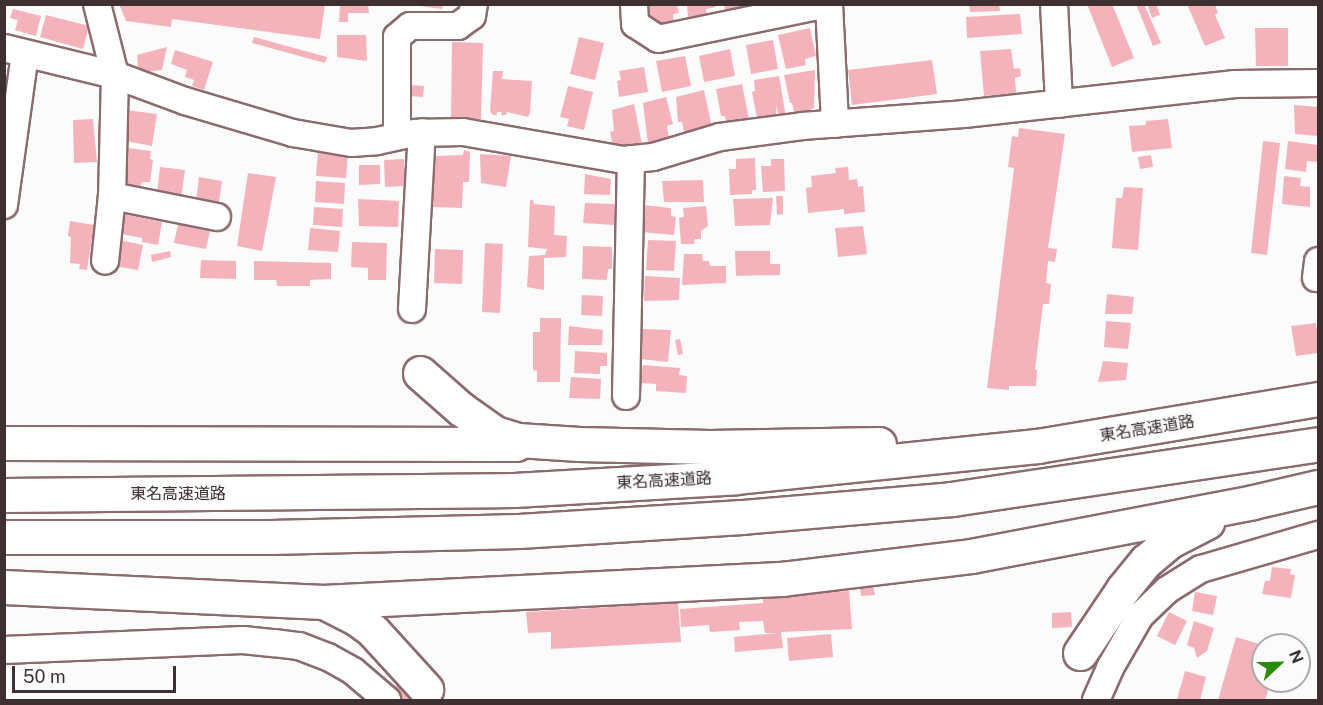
<!DOCTYPE html>
<html>
<head>
<meta charset="utf-8">
<style>
	body { margin:0 }
	#map { position:relative; width:1323px; height:705px; overflow:hidden; background:#fbfbfb; font-family:"Public Sans","Noto Sans JP",sans-serif }
	div>[style] { position:absolute }
	[style*='--x'] { left:calc(var(--x)*1px); top:calc(var(--y)*1px); width:calc(var(--w)*1px); rotate:calc(var(--a)*1deg) }
	.building>* { inset:0; background:#f4b3bb }
	.roads { filter:drop-shadow(2px 0 #8b6b6e) drop-shadow(-2px 0 #8b6b6e) drop-shadow(0 2px #8b6b6e) drop-shadow(0 -2px #8b6b6e) }
	.street>* { height:26px; margin:-13px; padding:0 13px; transform-origin:13px; border-radius:13px; background:#fff }
	.highway>* { height:33px; margin:-16.5px; padding:0 16.5px; transform-origin:16.5px; border-radius:16.5px; background:#fff }
	span { translate:-50% -50%; white-space:nowrap; text-align:center; line-height:1.15; -webkit-text-stroke:5px #fbfbfb; paint-order:stroke }
	.street-label { font-size:16px; color:#3e3031 }
	.frame { position:absolute; inset:0; border:6px solid #3e3031; pointer-events:none }
	.north { position:absolute; left:1251px; top:633px; width:60px; height:60px; box-sizing:border-box; background:#fbfbfb; border:2px solid #afaaaa; border-radius:50%; rotate:68deg; font-size:16px; font-weight:700; line-height:24px; text-align:center; color:#3e3031 }
	.north::after { content:''; display:block; margin:auto; width:21px; height:27px; background:#298d04; clip-path:polygon(50% 0,100% 100%,50% 72%,0 100%) }
	.scale { position:absolute; left:12px; top:666px; width:164px; height:27px; box-sizing:border-box; border:3px solid #3e3031; border-top:0; padding-left:8px; font-size:18px; line-height:21px; white-space:nowrap; color:#3e3031; -webkit-text-stroke:4px #fbfbfb; paint-order:stroke }
</style>
</head>
<body>
<div id="map">
	<div class="building">
		<div style="clip-path:polygon(119px 4px,325px 4px,320px 39px,172px 19px,171px 27px,126px 21px)"></div>
		<div style="clip-path:polygon(340px 4px,368px 4px,369px 13px,348px 13px,348px 22px,339px 22px)"></div>
		<div style="clip-path:polygon(405px 4px,443px 4px,442px 9px)"></div>
		<div style="clip-path:polygon(647px 4px,677px 4px,679px 13px,673px 14px,674px 23px,652px 28px)"></div>
		<div style="clip-path:polygon(687px 4px,716px 4px,716px 7px,706px 9px,707px 15px,688px 17px)"></div>
		<div style="clip-path:polygon(724px 4px,748px 4px,749px 11px,726px 15px)"></div>
		<div style="clip-path:polygon(969px 4px,999px 4px,1000px 11px,970px 12px)"></div>
		<div style="clip-path:polygon(1087px 4px,1112px 4px,1134px 58px,1112px 67px)"></div>
		<div style="clip-path:polygon(1136px 4px,1144px 4px,1161px 43px,1153px 46px)"></div>
		<div style="clip-path:polygon(1147px 4px,1156px 4px,1160px 15px,1152px 18px)"></div>
		<div style="clip-path:polygon(1187px 4px,1215px 5px,1218px 13px,1215px 15px,1225px 38px,1205px 46px)"></div>
		<div style="clip-path:polygon(13px 9px,41px 16px,36px 36px,15px 30px,18px 20px,10px 18px)"></div>
		<div style="clip-path:polygon(1020px 14px,1022px 34px,967px 38px,966px 17px)"></div>
		<div style="clip-path:polygon(46px 15px,89px 26px,83px 49px,40px 37px)"></div>
		<div style="clip-path:polygon(810px 28px,816px 56px,805px 59px,806px 65px,786px 69px,778px 35px)"></div>
		<div style="clip-path:polygon(1255px 28px,1288px 28px,1288px 66px,1256px 66px)"></div>
		<div style="clip-path:polygon(337px 35px,366px 35px,367px 61px,337px 57px)"></div>
		<div style="clip-path:polygon(254px 37px,327px 57px,325px 63px,252px 43px)"></div>
		<div style="clip-path:polygon(579px 37px,604px 43px,595px 80px,570px 74px)"></div>
		<div style="clip-path:polygon(773px 40px,778px 69px,751px 74px,746px 45px)"></div>
		<div style="clip-path:polygon(452px 42px,483px 43px,481px 119px,451px 118px)"></div>
		<div style="clip-path:polygon(167px 47px,162px 70px,145px 72px,138px 68px,137px 55px)"></div>
		<div style="clip-path:polygon(730px 49px,735px 76px,704px 82px,699px 56px)"></div>
		<div style="clip-path:polygon(1011px 49px,1014px 69px,1020px 68px,1021px 76px,1015px 78px,1016px 93px,984px 96px,980px 51px)"></div>
		<div style="clip-path:polygon(175px 50px,213px 62px,204px 90px,192px 86px,194px 80px,185px 77px,187px 70px,171px 64px)"></div>
		<div style="clip-path:polygon(685px 56px,691px 86px,662px 92px,656px 61px)"></div>
		<div style="clip-path:polygon(932px 60px,937px 94px,852px 105px,848px 70px)"></div>
		<div style="clip-path:polygon(644px 67px,648px 92px,619px 97px,617px 81px,621px 80px,619px 71px)"></div>
		<div style="clip-path:polygon(815px 70px,814px 108px,811px 109px,811px 113px,795px 116px,792px 103px,790px 103px,784px 75px)"></div>
		<div style="clip-path:polygon(493px 71px,503px 71px,502px 79px,532px 81px,530px 113px,528px 117px,507px 112px,506px 115px,501px 115px,502px 112px,497px 112px,497px 115px,493px 115px,490px 111px)"></div>
		<div style="clip-path:polygon(779px 76px,786px 117px,779px 118px,776px 105px,776px 115px,757px 118px,752px 92px,755px 91px,754px 80px)"></div>
		<div style="clip-path:polygon(742px 84px,750px 124px,727px 126px,725px 116px,721px 116px,716px 89px)"></div>
		<div style="clip-path:polygon(409px 85px,424px 86px,423px 97px,408px 96px)"></div>
		<div style="clip-path:polygon(568px 86px,593px 92px,584px 130px,567px 126px,569px 119px,560px 117px)"></div>
		<div style="clip-path:polygon(704px 90px,712px 128px,684px 132px,682px 122px,678px 122px,676px 97px)"></div>
		<div style="clip-path:polygon(666px 97px,673px 124px,667px 126px,669px 138px,648px 144px,643px 103px)"></div>
		<div style="clip-path:polygon(634px 104px,642px 144px,627px 147px,625px 144px,613px 146px,610px 132px,614px 131px,612px 110px)"></div>
		<div style="clip-path:polygon(1294px 105px,1318px 107px,1318px 136px,1295px 134px)"></div>
		<div style="clip-path:polygon(126px 110px,157px 114px,152px 146px,121px 140px)"></div>
		<div style="clip-path:polygon(93px 119px,97px 162px,74px 163px,73px 120px)"></div>
		<div style="clip-path:polygon(1168px 119px,1172px 148px,1132px 152px,1129px 126px,1146px 125px,1146px 121px)"></div>
		<div style="clip-path:polygon(1019px 128px,1065px 134px,1048px 248px,1057px 249px,1055px 262px,1048px 261px,1046px 283px,1051px 284px,1049px 304px,1043px 304px,1035px 370px,1037px 370px,1036px 386px,1009px 386px,1009px 390px,987px 388px,1014px 168px,1008px 167px,1012px 136px,1018px 137px)"></div>
		<div style="clip-path:polygon(1263px 141px,1280px 143px,1267px 255px,1251px 253px)"></div>
		<div style="clip-path:polygon(1288px 141px,1318px 145px,1318px 162px,1307px 161px,1306px 172px,1285px 169px)"></div>
		<div style="clip-path:polygon(127px 148px,151px 151px,150px 159px,153px 160px,150px 182px,142px 182px,140px 188px,119px 185px,124px 152px)"></div>
		<div style="clip-path:polygon(464px 150px,470px 152px,469px 182px,463px 182px,462px 208px,432px 207px,436px 156px,463px 155px)"></div>
		<div style="clip-path:polygon(318px 151px,348px 154px,346px 178px,316px 176px)"></div>
		<div style="clip-path:polygon(480px 154px,511px 156px,506px 187px,481px 183px)"></div>
		<div style="clip-path:polygon(1151px 155px,1153px 167px,1140px 169px,1138px 157px)"></div>
		<div style="clip-path:polygon(755px 158px,756px 190px,752px 190px,752px 194px,730px 195px,729px 169px,736px 169px,736px 159px)"></div>
		<div style="clip-path:polygon(404px 159px,405px 186px,385px 187px,384px 160px)"></div>
		<div style="clip-path:polygon(771px 159px,784px 159px,785px 191px,763px 192px,761px 166px,771px 166px)"></div>
		<div style="clip-path:polygon(359px 165px,380px 165px,380px 184px,359px 185px)"></div>
		<div style="clip-path:polygon(160px 167px,185px 170px,181px 198px,157px 194px)"></div>
		<div style="clip-path:polygon(848px 167px,849px 180px,857px 179px,858px 187px,863px 186px,865px 212px,844px 214px,844px 209px,808px 213px,806px 188px,812px 187px,811px 176px,836px 173px,835px 168px)"></div>
		<div style="clip-path:polygon(248px 173px,276px 177px,262px 251px,237px 246px)"></div>
		<div style="clip-path:polygon(585px 174px,611px 179px,610px 195px,584px 194px)"></div>
		<div style="clip-path:polygon(1284px 176px,1301px 178px,1300px 186px,1310px 187px,1310px 207px,1282px 204px)"></div>
		<div style="clip-path:polygon(199px 177px,222px 181px,218px 208px,196px 203px)"></div>
		<div style="clip-path:polygon(703px 180px,704px 202px,664px 202px,662px 181px)"></div>
		<div style="clip-path:polygon(316px 181px,345px 183px,344px 204px,315px 202px)"></div>
		<div style="clip-path:polygon(1124px 187px,1143px 188px,1138px 250px,1112px 248px,1116px 198px,1122px 198px)"></div>
		<div style="clip-path:polygon(776px 196px,783px 196px,783px 214px,777px 215px)"></div>
		<div style="clip-path:polygon(773px 198px,770px 225px,735px 226px,733px 199px)"></div>
		<div style="clip-path:polygon(358px 199px,399px 201px,398px 227px,359px 226px)"></div>
		<div style="clip-path:polygon(530px 200px,533px 200px,534px 204px,555px 206px,554px 235px,567px 236px,566px 257px,544px 258px,544px 290px,527px 287px,529px 256px,545px 255px,547px 249px,528px 247px)"></div>
		<div style="clip-path:polygon(585px 203px,616px 204px,614px 225px,583px 223px)"></div>
		<div style="clip-path:polygon(643px 205px,671px 208px,671px 216px,676px 217px,674px 235px,642px 232px)"></div>
		<div style="clip-path:polygon(706px 206px,708px 226px,701px 231px,701px 239px,695px 239px,694px 244px,681px 244px,679px 218px,684px 217px,683px 208px)"></div>
		<div style="clip-path:polygon(314px 207px,343px 209px,342px 227px,313px 225px)"></div>
		<div style="clip-path:polygon(117px 213px,162px 222px,158px 245px,142px 242px,142px 238px,121px 234px,123px 223px,116px 222px)"></div>
		<div style="clip-path:polygon(70px 221px,94px 225px,87px 270px,79px 269px,80px 264px,70px 263px,71px 237px,68px 236px)"></div>
		<div style="clip-path:polygon(178px 224px,210px 231px,206px 249px,174px 243px)"></div>
		<div style="clip-path:polygon(863px 226px,867px 254px,838px 257px,835px 228px)"></div>
		<div style="clip-path:polygon(310px 228px,340px 231px,338px 252px,308px 250px)"></div>
		<div style="clip-path:polygon(119px 240px,143px 245px,138px 270px,114px 266px)"></div>
		<div style="clip-path:polygon(648px 240px,676px 241px,674px 271px,646px 270px)"></div>
		<div style="clip-path:polygon(352px 242px,387px 243px,386px 280px,368px 280px,368px 268px,351px 267px)"></div>
		<div style="clip-path:polygon(485px 243px,503px 244px,500px 313px,482px 312px)"></div>
		<div style="clip-path:polygon(583px 246px,612px 247px,612px 269px,608px 269px,607px 280px,582px 279px)"></div>
		<div style="clip-path:polygon(435px 249px,463px 250px,462px 284px,434px 283px)"></div>
		<div style="clip-path:polygon(170px 251px,171px 257px,152px 262px,151px 255px)"></div>
		<div style="clip-path:polygon(735px 251px,770px 251px,770px 264px,780px 264px,780px 275px,736px 276px)"></div>
		<div style="clip-path:polygon(684px 254px,702px 254px,703px 261px,709px 261px,710px 266px,726px 266px,726px 283px,682px 285px)"></div>
		<div style="clip-path:polygon(201px 260px,236px 261px,236px 279px,200px 278px)"></div>
		<div style="clip-path:polygon(254px 261px,331px 263px,331px 279px,310px 280px,310px 286px,277px 286px,276px 280px,254px 280px)"></div>
		<div style="clip-path:polygon(645px 276px,680px 278px,679px 300px,644px 301px)"></div>
		<div style="clip-path:polygon(1107px 294px,1134px 297px,1132px 314px,1105px 314px)"></div>
		<div style="clip-path:polygon(582px 295px,603px 296px,602px 316px,581px 315px)"></div>
		<div style="clip-path:polygon(540px 318px,561px 318px,560px 382px,537px 382px,537px 371px,533px 370px,533px 332px,540px 332px)"></div>
		<div style="clip-path:polygon(1106px 321px,1131px 323px,1128px 349px,1104px 347px)"></div>
		<div style="clip-path:polygon(1316px 323px,1316px 328px,1318px 327px,1318px 353px,1296px 356px,1291px 326px)"></div>
		<div style="clip-path:polygon(569px 326px,603px 330px,602px 345px,568px 345px)"></div>
		<div style="clip-path:polygon(643px 329px,671px 330px,668px 362px,640px 359px)"></div>
		<div style="clip-path:polygon(680px 339px,683px 354px,678px 355px,675px 340px)"></div>
		<div style="clip-path:polygon(575px 351px,607px 353px,607px 366px,600px 366px,600px 374px,574px 373px)"></div>
		<div style="clip-path:polygon(1103px 361px,1128px 363px,1126px 380px,1098px 382px)"></div>
		<div style="clip-path:polygon(643px 365px,680px 368px,679px 375px,687px 376px,686px 393px,656px 391px,656px 384px,640px 383px)"></div>
		<div style="clip-path:polygon(571px 377px,601px 379px,600px 399px,569px 398px)"></div>
		<div style="clip-path:polygon(1272px 567px,1291px 569px,1290px 574px,1295px 575px,1291px 598px,1262px 594px,1265px 581px,1270px 581px)"></div>
		<div style="clip-path:polygon(873px 586px,875px 595px,861px 596px,860px 588px)"></div>
		<div style="clip-path:polygon(849px 591px,852px 629px,781px 632px,783px 648px,735px 652px,734px 637px,779px 633px,765px 633px,763px 621px,739px 622px,740px 630px,710px 632px,709px 625px,681px 627px,680px 609px,763px 603px,763px 597px)"></div>
		<div style="clip-path:polygon(1195px 592px,1217px 596px,1213px 615px,1192px 611px)"></div>
		<div style="clip-path:polygon(678px 603px,681px 642px,551px 649px,551px 632px,528px 633px,526px 612px)"></div>
		<div style="clip-path:polygon(1071px 612px,1072px 627px,1052px 628px,1052px 613px)"></div>
		<div style="clip-path:polygon(1169px 612px,1187px 621px,1175px 645px,1157px 636px)"></div>
		<div style="clip-path:polygon(1194px 621px,1214px 628px,1207px 651px,1197px 658px,1194px 648px,1187px 645px)"></div>
		<div style="clip-path:polygon(831px 634px,833px 657px,789px 661px,787px 638px)"></div>
		<div style="clip-path:polygon(1236px 637px,1263px 645px,1263px 681px,1271px 681px,1265px 700px,1218px 700px)"></div>
		<div style="clip-path:polygon(1185px 671px,1206px 677px,1200px 700px,1177px 699px)"></div>
		<div style="clip-path:polygon(400px 682px,419px 700px,397px 700px,389px 693px)"></div>
	</div>
	<div class="roads">
		<div class="street">
			<div style="--x:97;--y:4;--w:73;--a:75.8"></div>
			<div style="--x:115;--y:75;--w:121;--a:91.4"></div>
			<div style="--x:112;--y:196;--w:65;--a:96.1"></div>
			<div style="--x:634;--y:4;--w:20;--a:87"></div>
			<div style="--x:635;--y:24;--w:27;--a:33"></div>
			<div style="--x:658;--y:39;--w:173;--a:-11.7"></div>
			<div style="--x:829;--y:4;--w:120;--a:87.1"></div>
			<div style="--x:1054;--y:4;--w:100;--a:87.1"></div>
			<div style="--x:4;--y:48;--w:114;--a:13.7"></div>
			<div style="--x:115;--y:75;--w:75;--a:20.4"></div>
			<div style="--x:185;--y:101;--w:113;--a:16.5"></div>
			<div style="--x:293;--y:133;--w:59;--a:9.8"></div>
			<div style="--x:351;--y:143;--w:26;--a:-4"></div>
			<div style="--x:377;--y:141;--w:39;--a:-12"></div>
			<div style="--x:415;--y:133;--w:48;--a:-1.2"></div>
			<div style="--x:463;--y:132;--w:163;--a:9.9"></div>
			<div style="--x:624;--y:160;--w:29;--a:-6"></div>
			<div style="--x:653;--y:157;--w:70;--a:-16.6"></div>
			<div style="--x:720;--y:137;--w:83;--a:-7.6"></div>
			<div style="--x:802;--y:126;--w:162;--a:-4.2"></div>
			<div style="--x:964;--y:114;--w:273;--a:-6.3"></div>
			<div style="--x:1235;--y:84;--w:83;--a:-0.7"></div>
			<div style="--x:397;--y:136;--w:99;--a:-90"></div>
			<div style="--x:397;--y:37;--w:17;--a:-40"></div>
			<div style="--x:410;--y:26;--w:48;--a:0"></div>
			<div style="--x:458;--y:26;--w:17;--a:-36"></div>
			<div style="--x:472;--y:16;--w:12;--a:-81"></div>
			<div style="--x:112;--y:196;--w:107;--a:11.3"></div>
			<div style="--x:4;--y:205;--w:153;--a:-82.1"></div>
			<div style="--x:1316;--y:278;--w:17;--a:-83"></div>
			<div style="--x:412;--y:309;--w:177;--a:-86.8"></div>
			<div style="--x:626;--y:396;--w:237;--a:-88.8"></div>
			<div style="--x:4;--y:650;--w:239;--a:-2.4"></div>
			<div style="--x:243;--y:640;--w:31;--a:6"></div>
			<div style="--x:274;--y:643;--w:25;--a:7"></div>
			<div style="--x:299;--y:646;--w:31;--a:21"></div>
			<div style="--x:328;--y:657;--w:29;--a:29"></div>
			<div style="--x:353;--y:671;--w:45;--a:40.5"></div>
			<div style="--x:1096;--y:700;--w:35;--a:-66"></div>
			<div style="--x:1110;--y:668;--w:60;--a:-60"></div>
			<div style="--x:1140;--y:616;--w:37;--a:-44"></div>
			<div style="--x:1167;--y:590;--w:40;--a:-32"></div>
			<div style="--x:1201;--y:569;--w:122;--a:-16.2"></div>
		</div>
		<div class="highway">
			<div style="--x:420;--y:373;--w:55;--a:41.3"></div>
			<div style="--x:461;--y:409;--w:42;--a:35.2"></div>
			<div style="--x:495;--y:433;--w:24;--a:17"></div>
			<div style="--x:518;--y:440;--w:61;--a:3.8"></div>
			<div style="--x:579;--y:444;--w:131;--a:1.3"></div>
			<div style="--x:710;--y:447;--w:169;--a:-1"></div>
			<div style="--x:4;--y:443;--w:512;--a:0.11"></div>
			<div style="--x:4;--y:495;--w:510;--a:-0.56"></div>
			<div style="--x:514;--y:490;--w:223;--a:-3.3"></div>
			<div style="--x:737;--y:477;--w:302;--a:-5.9"></div>
			<div style="--x:1037;--y:446;--w:285;--a:-9.5"></div>
			<div style="--x:4;--y:537;--w:266;--a:0"></div>
			<div style="--x:270;--y:537;--w:249;--a:-1.4"></div>
			<div style="--x:519;--y:531;--w:223;--a:-3.6"></div>
			<div style="--x:742;--y:517;--w:211;--a:-4.9"></div>
			<div style="--x:952;--y:499;--w:370;--a:-8.5"></div>
			<div style="--x:4;--y:587;--w:320;--a:2.7"></div>
			<div style="--x:324;--y:602;--w:36;--a:27"></div>
			<div style="--x:356;--y:618;--w:21;--a:37"></div>
			<div style="--x:373;--y:631;--w:79;--a:47.6"></div>
			<div style="--x:324;--y:602;--w:459;--a:-2.9"></div>
			<div style="--x:782;--y:579;--w:190;--a:-6.9"></div>
			<div style="--x:971;--y:556;--w:287;--a:-10.8"></div>
			<div style="--x:1253;--y:502;--w:67;--a:-13"></div>
			<div style="--x:1080;--y:653;--w:77;--a:-56.1"></div>
			<div style="--x:1123;--y:589;--w:36;--a:-51"></div>
			<div style="--x:1146;--y:561;--w:31;--a:-40"></div>
			<div style="--x:1170;--y:541;--w:42;--a:-27.2"></div>
		</div>
	</div>
	<div class="street-label">
		<span style="left:1147px;top:429px;rotate:-9deg">東名高速道路</span>
		<span style="left:664px;top:481px;rotate:-3deg">東名高速道路</span>
		<span style="left:178px;top:494px">東名高速道路</span>
	</div>
	<div class="frame"></div>
	<div class="north">N</div>
	<div class="scale">50 m</div>
</div>
</body>
</html>
